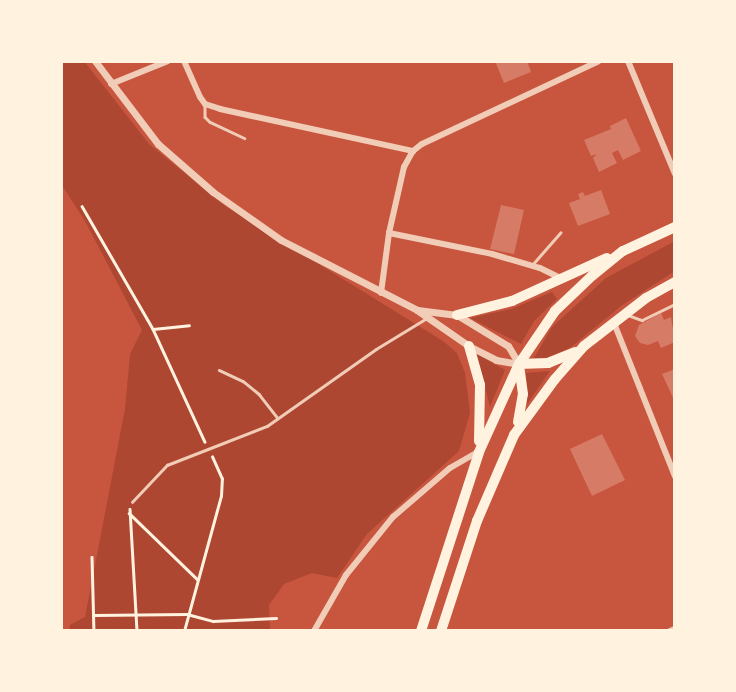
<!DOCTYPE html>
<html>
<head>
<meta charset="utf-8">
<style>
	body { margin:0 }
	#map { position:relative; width:736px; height:692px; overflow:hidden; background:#c8553d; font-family:Helvetica,sans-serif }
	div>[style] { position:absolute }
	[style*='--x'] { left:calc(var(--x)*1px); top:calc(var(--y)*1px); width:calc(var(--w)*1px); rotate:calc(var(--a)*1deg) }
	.green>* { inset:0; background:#ae4732 }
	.building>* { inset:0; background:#d67c66 }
	.path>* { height:2.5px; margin:-1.25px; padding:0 1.25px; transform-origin:1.25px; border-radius:1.25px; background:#fff3e0 }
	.service>* { height:2.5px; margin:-1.25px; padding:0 1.25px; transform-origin:1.25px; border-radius:1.25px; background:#f1ccb7 }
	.minor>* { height:6px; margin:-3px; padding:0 3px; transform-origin:3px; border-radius:3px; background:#f1ccb7 }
	.tertiary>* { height:7px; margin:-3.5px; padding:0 3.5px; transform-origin:3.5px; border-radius:3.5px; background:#f1ccb7 }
	.primary>* { height:10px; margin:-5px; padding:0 5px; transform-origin:5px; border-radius:5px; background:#fff3e0 }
	.trunk>* { height:10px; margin:-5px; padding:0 5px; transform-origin:5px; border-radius:5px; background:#fff3e0 }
	span { translate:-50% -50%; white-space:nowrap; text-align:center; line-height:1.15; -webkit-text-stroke:6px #fff3e0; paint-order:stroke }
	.frame { position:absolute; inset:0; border:63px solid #fff3e0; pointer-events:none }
</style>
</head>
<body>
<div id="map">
	<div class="green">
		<div style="clip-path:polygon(61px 61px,84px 61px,149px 144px,225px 206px,443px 341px,457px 353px,465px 373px,470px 413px,459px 451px,367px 534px,337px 578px,312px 573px,284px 584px,269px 605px,270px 631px,69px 631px,70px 625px,85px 617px,125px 409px,130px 354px,142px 330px,85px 221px,61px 184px)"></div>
		<div style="clip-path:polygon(675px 241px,675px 271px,621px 306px,570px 348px,544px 359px,534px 358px,552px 327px,606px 278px)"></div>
		<div style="clip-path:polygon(552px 292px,557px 299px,534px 321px,521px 344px,470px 318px,511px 309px)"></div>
		<div style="clip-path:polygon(477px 354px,505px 370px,490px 407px)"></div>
		<div style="clip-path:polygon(550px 371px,527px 404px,526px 373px)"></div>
	</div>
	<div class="building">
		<div style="clip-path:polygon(495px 61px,527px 61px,531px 72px,504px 83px)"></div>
		<div style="clip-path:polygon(626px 118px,641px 151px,623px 160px,618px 150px,612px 153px,617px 163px,599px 172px,593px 158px,597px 154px,591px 156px,584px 140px,611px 129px,610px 126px)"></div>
		<div style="clip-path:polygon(601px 190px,610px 214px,578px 226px,569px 203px,580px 199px,578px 194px,583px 192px,585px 196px)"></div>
		<div style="clip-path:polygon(501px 205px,524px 210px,514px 254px,490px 249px)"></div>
		<div style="clip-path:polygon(661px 313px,664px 320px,671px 317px,675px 342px,661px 348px,658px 341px,648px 345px,640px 343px,635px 336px,639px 325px)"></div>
		<div style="clip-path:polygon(675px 369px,675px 402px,662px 374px)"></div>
		<div style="clip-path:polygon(602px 434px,625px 480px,592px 496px,570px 449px)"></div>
	</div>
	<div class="path">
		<div style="--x:82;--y:206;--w:142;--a:60"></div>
		<div style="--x:153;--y:329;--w:124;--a:65.3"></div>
		<div style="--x:153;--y:329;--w:36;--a:-6"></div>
		<div style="--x:130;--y:509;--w:122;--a:86.7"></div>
		<div style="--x:129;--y:513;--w:95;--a:44.1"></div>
		<div style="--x:92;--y:557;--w:74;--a:88.5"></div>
		<div style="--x:94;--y:615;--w:93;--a:-0.6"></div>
		<div style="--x:187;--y:614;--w:27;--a:15"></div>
		<div style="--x:213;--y:621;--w:63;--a:-2.7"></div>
		<div style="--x:184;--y:631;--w:140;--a:-74.7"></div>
		<div style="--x:221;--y:496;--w:17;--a:-87"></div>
		<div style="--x:222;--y:479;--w:24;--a:-114"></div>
	</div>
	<div class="service">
		<div style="--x:205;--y:107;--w:10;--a:90"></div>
		<div style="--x:205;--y:117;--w:7;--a:45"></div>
		<div style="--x:210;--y:122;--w:38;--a:25"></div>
		<div style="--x:532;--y:265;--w:43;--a:-48.8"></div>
		<div style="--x:628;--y:315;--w:15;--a:20"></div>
		<div style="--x:642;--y:320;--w:37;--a:-26"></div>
		<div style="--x:219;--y:370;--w:26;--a:25"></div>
		<div style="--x:243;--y:381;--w:21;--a:39"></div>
		<div style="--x:259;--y:394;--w:29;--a:52"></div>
		<div style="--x:132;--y:502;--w:51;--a:-46.6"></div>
		<div style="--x:167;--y:465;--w:107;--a:-21.3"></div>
		<div style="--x:267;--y:426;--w:133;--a:-35.2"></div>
		<div style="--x:376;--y:349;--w:60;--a:-31.3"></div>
	</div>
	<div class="minor">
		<div style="--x:184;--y:61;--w:39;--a:66"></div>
		<div style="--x:200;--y:97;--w:9;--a:54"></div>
		<div style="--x:205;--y:104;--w:16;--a:18"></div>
		<div style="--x:220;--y:109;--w:198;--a:12.3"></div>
		<div style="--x:628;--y:61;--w:122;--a:67.4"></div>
		<div style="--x:111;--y:84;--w:61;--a:-22"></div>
		<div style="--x:389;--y:233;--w:105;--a:11.5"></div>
		<div style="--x:492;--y:254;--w:50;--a:16.3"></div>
		<div style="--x:540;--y:268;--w:25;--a:26"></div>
		<div style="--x:381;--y:293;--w:61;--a:-82.4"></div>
		<div style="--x:389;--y:233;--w:68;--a:-77.2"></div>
		<div style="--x:404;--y:167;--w:18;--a:-61"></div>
		<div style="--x:413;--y:151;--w:11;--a:-38"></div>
		<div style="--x:422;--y:144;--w:195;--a:-25.1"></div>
		<div style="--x:614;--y:323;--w:165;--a:68.3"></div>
		<div style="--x:314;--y:631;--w:64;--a:-60.3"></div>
		<div style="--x:346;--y:575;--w:75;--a:-51"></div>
		<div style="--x:393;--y:517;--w:75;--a:-40.7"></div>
		<div style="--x:450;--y:468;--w:32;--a:-30"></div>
		<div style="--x:670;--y:631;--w:5;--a:-22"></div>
	</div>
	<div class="tertiary">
		<div style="--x:95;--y:61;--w:104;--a:52.8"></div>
		<div style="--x:158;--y:144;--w:73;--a:41.1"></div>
		<div style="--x:213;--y:192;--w:83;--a:35.2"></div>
		<div style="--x:281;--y:240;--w:153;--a:27.2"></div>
		<div style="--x:417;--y:310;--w:63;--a:34.7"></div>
		<div style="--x:469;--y:346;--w:30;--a:27"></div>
		<div style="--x:496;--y:360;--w:23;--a:10"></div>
		<div style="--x:519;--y:364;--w:21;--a:-121"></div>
		<div style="--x:508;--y:346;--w:60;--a:-148.7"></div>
		<div style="--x:457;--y:315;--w:40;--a:-172.9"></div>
	</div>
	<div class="primary">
		<div style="--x:469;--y:346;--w:41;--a:74.2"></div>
		<div style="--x:480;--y:385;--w:56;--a:91"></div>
		<div style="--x:421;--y:631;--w:188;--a:-72"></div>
		<div style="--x:479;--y:452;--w:97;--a:-65.6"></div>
		<div style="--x:441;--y:631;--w:116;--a:-71.9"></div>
		<div style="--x:477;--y:521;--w:94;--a:-66.7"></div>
	</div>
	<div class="trunk">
		<div style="--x:457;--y:315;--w:57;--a:-14.3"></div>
		<div style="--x:512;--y:301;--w:104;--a:-24.4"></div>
		<div style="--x:519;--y:364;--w:64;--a:-55.8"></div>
		<div style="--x:555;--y:311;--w:52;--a:-43.5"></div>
		<div style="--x:593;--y:275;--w:38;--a:-39"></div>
		<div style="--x:623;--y:251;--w:57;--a:-24.8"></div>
		<div style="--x:519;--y:364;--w:29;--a:-2"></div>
		<div style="--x:548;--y:363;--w:29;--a:-22"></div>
		<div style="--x:518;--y:422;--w:28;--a:-80"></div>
		<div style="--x:523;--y:394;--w:30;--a:-98"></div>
		<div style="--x:514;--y:435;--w:69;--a:-53.8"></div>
		<div style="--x:555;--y:379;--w:44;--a:-48.7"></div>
		<div style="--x:584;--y:346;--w:78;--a:-37.7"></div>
		<div style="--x:646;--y:298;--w:33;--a:-29"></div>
	</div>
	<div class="frame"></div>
</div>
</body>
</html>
